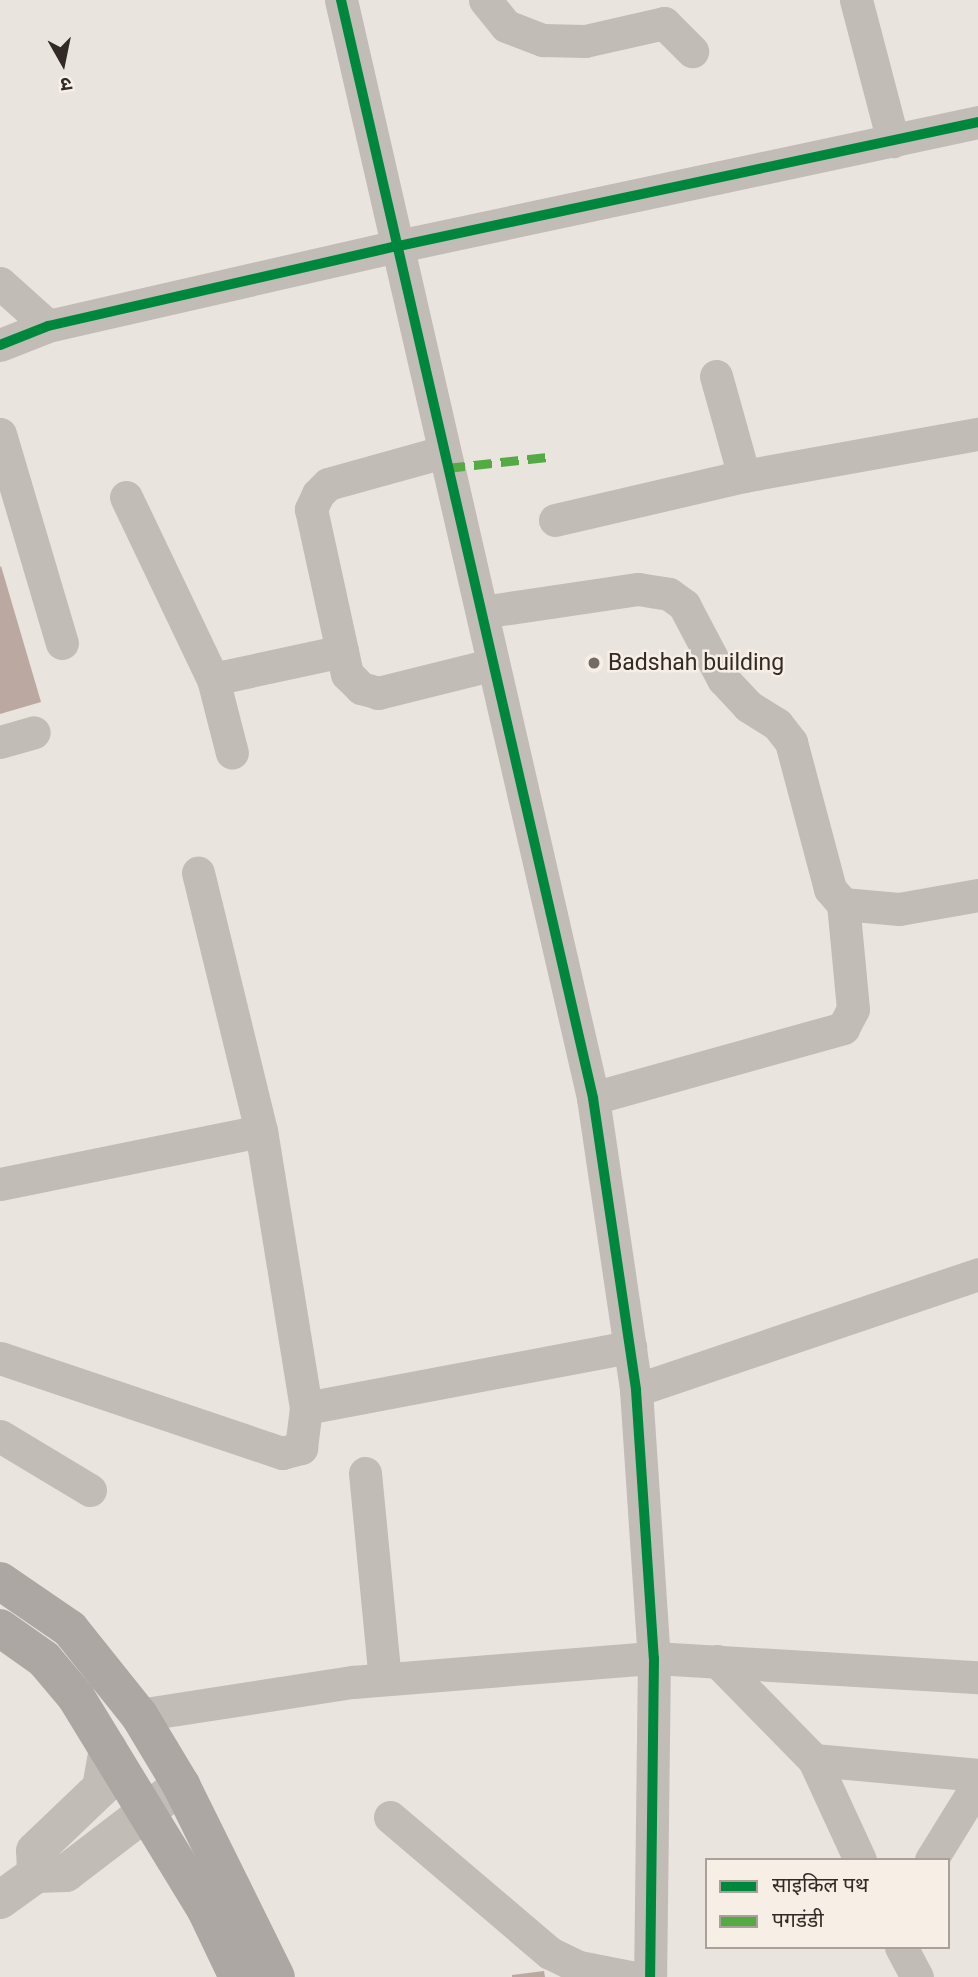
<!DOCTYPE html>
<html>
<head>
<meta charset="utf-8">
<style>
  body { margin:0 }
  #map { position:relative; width:978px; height:1977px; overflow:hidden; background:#e9e4de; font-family:Roboto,"Noto Sans Devanagari",sans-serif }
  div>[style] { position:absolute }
  .building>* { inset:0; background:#bba9a1 }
  .minor>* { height:33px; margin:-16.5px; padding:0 16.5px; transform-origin:16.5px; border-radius:16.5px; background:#c2bcb7 }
  .tertiary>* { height:38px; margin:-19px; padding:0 19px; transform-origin:19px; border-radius:19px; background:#c2bcb7 }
  .trunk>* { height:38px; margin:-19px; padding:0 19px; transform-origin:19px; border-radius:19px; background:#aca7a2 }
  .quiet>* { height:9px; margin-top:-4.5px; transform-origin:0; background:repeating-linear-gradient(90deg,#54ab44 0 18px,transparent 0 27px) }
  .cycleway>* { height:10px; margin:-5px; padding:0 5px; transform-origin:5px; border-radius:5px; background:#00873e }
  .dots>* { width:19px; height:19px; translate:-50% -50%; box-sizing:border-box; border:4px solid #f7eee5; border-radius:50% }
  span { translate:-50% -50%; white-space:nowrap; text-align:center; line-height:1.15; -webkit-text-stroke:5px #f7eee5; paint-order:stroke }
  .poi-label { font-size:23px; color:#322a26 }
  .left { translate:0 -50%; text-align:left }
  .legend { position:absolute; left:705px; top:1858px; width:245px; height:91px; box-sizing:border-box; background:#f7eee5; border:2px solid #a8a099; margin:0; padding:9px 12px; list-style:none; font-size:21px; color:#322a26 }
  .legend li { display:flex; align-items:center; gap:14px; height:35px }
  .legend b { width:35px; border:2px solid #a8a099 }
  .north { position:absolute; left:28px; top:28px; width:70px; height:70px; -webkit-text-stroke:5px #f7eee5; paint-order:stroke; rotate:171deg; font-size:19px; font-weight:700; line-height:28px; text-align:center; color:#322a26 }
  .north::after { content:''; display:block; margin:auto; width:24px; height:32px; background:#322a26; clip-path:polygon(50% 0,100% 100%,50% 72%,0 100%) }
</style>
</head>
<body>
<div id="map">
  <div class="building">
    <div style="clip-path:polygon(1px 566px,41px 702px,0 714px,0 567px)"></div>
    <div style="clip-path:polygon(544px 1971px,545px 1977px,512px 1977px,512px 1975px)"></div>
  </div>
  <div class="minor">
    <div style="left:341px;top:0;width:1127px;rotate:77.07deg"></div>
    <div style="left:593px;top:1098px;width:295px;rotate:81.6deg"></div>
    <div style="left:636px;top:1390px;width:269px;rotate:86.2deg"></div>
    <div style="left:654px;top:1658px;width:319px;rotate:90.7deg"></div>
    <div style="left:485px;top:0;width:33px;rotate:51deg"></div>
    <div style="left:506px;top:26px;width:40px;rotate:21deg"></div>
    <div style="left:543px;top:40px;width:42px;rotate:1.4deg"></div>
    <div style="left:585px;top:41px;width:81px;rotate:-12.8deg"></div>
    <div style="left:664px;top:23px;width:40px;rotate:45deg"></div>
    <div style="left:856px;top:0;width:146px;rotate:75.3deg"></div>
    <div style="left:0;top:283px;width:64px;rotate:41.9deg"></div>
    <div style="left:0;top:345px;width:52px;rotate:-21.6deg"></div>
    <div style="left:48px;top:326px;width:355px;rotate:-12.9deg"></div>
    <div style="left:394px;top:247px;width:597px;rotate:-12.08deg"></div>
    <div style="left:716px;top:376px;width:104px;rotate:74.4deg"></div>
    <div style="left:0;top:434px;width:218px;rotate:73.5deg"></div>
    <div style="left:443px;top:452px;width:119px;rotate:164.5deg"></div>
    <div style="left:328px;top:484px;width:14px;rotate:135deg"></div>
    <div style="left:318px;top:494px;width:17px;rotate:115deg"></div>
    <div style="left:311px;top:509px;width:169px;rotate:77.7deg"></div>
    <div style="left:347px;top:674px;width:20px;rotate:45deg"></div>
    <div style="left:361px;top:688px;width:18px;rotate:16deg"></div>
    <div style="left:378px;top:693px;width:115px;rotate:-14deg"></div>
    <div style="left:126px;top:497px;width:202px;rotate:64.5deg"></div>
    <div style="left:213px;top:679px;width:76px;rotate:75.6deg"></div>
    <div style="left:555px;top:520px;width:194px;rotate:-13.1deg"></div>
    <div style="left:744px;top:476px;width:238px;rotate:-10.2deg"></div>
    <div style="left:482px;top:612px;width:158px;rotate:-8.4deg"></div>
    <div style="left:638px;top:589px;width:31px;rotate:9deg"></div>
    <div style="left:669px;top:594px;width:19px;rotate:36deg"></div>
    <div style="left:684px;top:605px;width:84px;rotate:62.2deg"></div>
    <div style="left:723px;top:679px;width:37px;rotate:47deg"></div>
    <div style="left:748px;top:706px;width:34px;rotate:32deg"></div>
    <div style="left:777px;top:724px;width:23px;rotate:52deg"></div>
    <div style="left:791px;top:742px;width:152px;rotate:75.1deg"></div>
    <div style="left:830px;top:889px;width:20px;rotate:49deg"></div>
    <div style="left:843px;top:904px;width:56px;rotate:5.1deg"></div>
    <div style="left:899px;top:909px;width:80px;rotate:-10deg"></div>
    <div style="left:213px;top:679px;width:132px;rotate:-12.2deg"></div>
    <div style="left:0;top:742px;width:35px;rotate:-16deg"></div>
    <div style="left:593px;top:1098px;width:260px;rotate:-15.6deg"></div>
    <div style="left:843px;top:1028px;width:21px;rotate:-62deg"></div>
    <div style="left:853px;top:1009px;width:105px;rotate:-95.4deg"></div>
    <div style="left:0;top:1184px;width:266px;rotate:-11.5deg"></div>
    <div style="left:0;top:1358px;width:298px;rotate:18.6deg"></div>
    <div style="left:282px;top:1453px;width:20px;rotate:-15deg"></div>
    <div style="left:301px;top:1448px;width:40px;rotate:-82.9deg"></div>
    <div style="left:306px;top:1408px;width:281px;rotate:-99.2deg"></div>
    <div style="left:261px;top:1131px;width:266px;rotate:-103.7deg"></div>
    <div style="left:636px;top:1390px;width:361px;rotate:-18.7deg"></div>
    <div style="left:306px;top:1408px;width:330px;rotate:-10.7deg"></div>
    <div style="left:0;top:1436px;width:105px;rotate:31deg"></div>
    <div style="left:365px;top:1473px;width:207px;rotate:84.5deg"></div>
    <div style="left:717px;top:1661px;width:139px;rotate:45.6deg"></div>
    <div style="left:814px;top:1760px;width:165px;rotate:5.2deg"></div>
    <div style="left:139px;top:1715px;width:217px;rotate:-8.8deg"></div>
    <div style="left:353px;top:1682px;width:302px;rotate:-4.6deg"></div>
    <div style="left:654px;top:1658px;width:325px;rotate:3.4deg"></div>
    <div style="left:814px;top:1760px;width:110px;rotate:65.3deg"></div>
    <div style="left:390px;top:1817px;width:210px;rotate:40.4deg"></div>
    <div style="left:550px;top:1953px;width:32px;rotate:26deg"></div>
    <div style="left:579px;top:1967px;width:52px;rotate:11.1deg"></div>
    <div style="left:931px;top:1860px;width:89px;rotate:-58.3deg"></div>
    <div style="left:901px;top:1947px;width:34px;rotate:62deg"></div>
  </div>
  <div class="tertiary">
    <div style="left:36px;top:1874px;width:23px;rotate:-92deg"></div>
    <div style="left:35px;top:1851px;width:91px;rotate:-43.7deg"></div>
    <div style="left:101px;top:1788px;width:40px;rotate:-80deg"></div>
    <div style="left:0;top:1900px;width:44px;rotate:-35.8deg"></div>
    <div style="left:36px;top:1874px;width:30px;rotate:-2deg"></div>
    <div style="left:66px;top:1873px;width:145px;rotate:-37.4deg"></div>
  </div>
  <div class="trunk">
    <div style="left:0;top:1581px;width:85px;rotate:34.4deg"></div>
    <div style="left:70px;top:1629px;width:110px;rotate:51.3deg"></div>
    <div style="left:139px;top:1715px;width:82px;rotate:59deg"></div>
    <div style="left:181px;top:1785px;width:214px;rotate:63.7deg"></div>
    <div style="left:0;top:1628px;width:54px;rotate:35.2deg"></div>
    <div style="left:44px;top:1659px;width:50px;rotate:49.9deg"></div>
    <div style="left:76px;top:1697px;width:250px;rotate:58.6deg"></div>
    <div style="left:206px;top:1910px;width:74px;rotate:64.5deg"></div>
  </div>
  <div class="quiet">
    <div style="left:447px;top:468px;width:101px;rotate:-6.3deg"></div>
  </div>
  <div class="cycleway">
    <div style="left:341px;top:0;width:1127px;rotate:77.07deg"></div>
    <div style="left:593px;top:1098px;width:295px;rotate:81.6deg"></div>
    <div style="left:636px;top:1390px;width:269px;rotate:86.2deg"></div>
    <div style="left:654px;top:1658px;width:319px;rotate:90.7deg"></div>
    <div style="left:0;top:345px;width:52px;rotate:-21.6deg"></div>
    <div style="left:48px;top:326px;width:355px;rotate:-12.9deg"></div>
    <div style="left:394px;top:247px;width:597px;rotate:-12.08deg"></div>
  </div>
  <div class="dots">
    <div style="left:594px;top:663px;background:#726b66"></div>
  </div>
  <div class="poi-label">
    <span class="left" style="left:608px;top:663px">Badshah building</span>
  </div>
  <ul class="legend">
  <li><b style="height:9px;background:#00873e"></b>साइकिल पथ</li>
  <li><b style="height:9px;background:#54ab44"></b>पगडंडी</li>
  </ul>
  <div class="north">उ</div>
</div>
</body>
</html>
